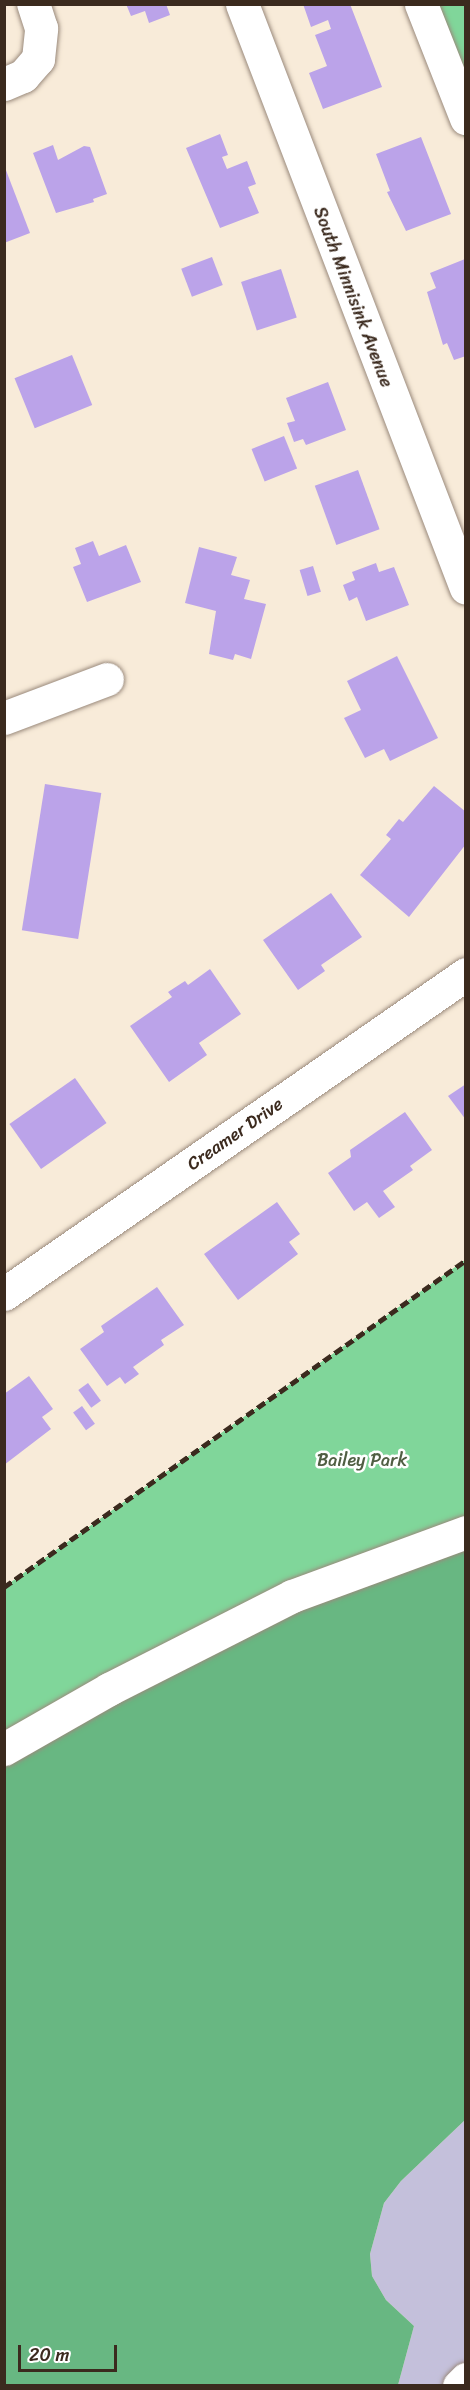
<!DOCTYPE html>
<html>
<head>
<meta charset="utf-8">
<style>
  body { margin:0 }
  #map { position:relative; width:470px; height:2390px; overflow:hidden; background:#f8ebd9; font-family:Sriracha,sans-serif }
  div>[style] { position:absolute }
  .industrial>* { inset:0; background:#c4c0db }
  .green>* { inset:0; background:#80d69a }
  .forest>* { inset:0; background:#68b782 }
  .building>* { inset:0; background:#bba3e9; transform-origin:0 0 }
  .roads { filter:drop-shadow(0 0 2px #9a8a7c) drop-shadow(0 0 2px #9a8a7c) }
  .minor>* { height:33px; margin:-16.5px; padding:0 16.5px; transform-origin:16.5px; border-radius:16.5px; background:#fff }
  .rail>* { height:4.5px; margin-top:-2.25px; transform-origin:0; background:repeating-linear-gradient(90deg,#3b2a1e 0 9px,transparent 0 13.5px) }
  span { translate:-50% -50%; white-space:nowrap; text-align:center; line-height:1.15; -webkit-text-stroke:5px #fff; paint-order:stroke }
  .street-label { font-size:18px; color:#3b2a1e }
  .park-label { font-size:18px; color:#505e43 }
  .frame { position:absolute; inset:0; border:6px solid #3b2a1e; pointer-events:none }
  .scale { position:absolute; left:18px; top:2345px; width:99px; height:27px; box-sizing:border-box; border:3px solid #3b2a1e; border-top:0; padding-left:8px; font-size:18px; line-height:21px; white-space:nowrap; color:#3b2a1e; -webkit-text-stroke:4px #fff; paint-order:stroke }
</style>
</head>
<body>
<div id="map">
  <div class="industrial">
    <div style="clip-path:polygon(465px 2120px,465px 2385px,398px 2385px,414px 2326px,386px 2300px,372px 2276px,370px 2254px,384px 2203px,401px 2181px)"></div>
  </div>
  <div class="green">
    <div style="clip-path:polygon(413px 5px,465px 5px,465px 140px)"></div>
    <div style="clip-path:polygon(465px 1260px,465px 1532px,5px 1749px,4px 1587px)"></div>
  </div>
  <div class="forest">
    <div style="clip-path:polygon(465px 1532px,465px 2120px,401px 2181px,384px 2203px,370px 2254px,372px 2276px,386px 2300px,414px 2326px,398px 2385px,5px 2385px,4px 1749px)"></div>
  </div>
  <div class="building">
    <div style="clip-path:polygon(126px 4px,166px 4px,170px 15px,149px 23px,145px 11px,131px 16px)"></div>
    <div style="clip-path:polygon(303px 4px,350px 4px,382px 87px,323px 109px,309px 73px,327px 66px,315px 35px,331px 29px,328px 20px,311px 27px)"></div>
    <div style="clip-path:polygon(220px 134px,228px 155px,222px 157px,227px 169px,247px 161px,256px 184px,248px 187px,259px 213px,220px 228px,186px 148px)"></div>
    <div style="clip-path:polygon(421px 137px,451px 214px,406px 231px,387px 192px,390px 191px,376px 154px)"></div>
    <div style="clip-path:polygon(53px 145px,58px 160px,84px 146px,90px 147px,107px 194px,93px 199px,94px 202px,56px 213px,33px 153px)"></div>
    <div style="clip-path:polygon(4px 165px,30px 233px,4px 243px)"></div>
    <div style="left:212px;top:257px;width:30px;height:33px;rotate:69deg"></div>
    <div style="clip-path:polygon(465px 259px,466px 356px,454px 360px,447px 343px,443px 345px,427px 292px,436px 288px,430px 273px)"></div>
    <div style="left:281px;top:269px;width:51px;height:42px;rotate:72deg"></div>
    <div style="left:72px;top:355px;width:54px;height:62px;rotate:68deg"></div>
    <div style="clip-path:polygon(328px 382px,346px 430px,306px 445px,303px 439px,294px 442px,287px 423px,295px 421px,286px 398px)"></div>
    <div style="left:284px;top:436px;width:35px;height:35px;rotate:68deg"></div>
    <div style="left:358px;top:470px;width:63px;height:46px;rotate:70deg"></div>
    <div style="clip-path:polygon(93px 541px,99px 556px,126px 545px,141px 582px,87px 602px,73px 567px,81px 564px,75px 548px)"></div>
    <div style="clip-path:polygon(199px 547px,237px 557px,231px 575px,250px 580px,244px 599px,266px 604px,251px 659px,235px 654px,233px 660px,209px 654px,216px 611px,185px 603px)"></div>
    <div style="clip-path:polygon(376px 563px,379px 572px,394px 567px,409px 605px,366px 621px,357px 597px,349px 601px,343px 585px,355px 580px,352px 572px)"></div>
    <div style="left:313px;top:566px;width:27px;height:14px;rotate:73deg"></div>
    <div style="clip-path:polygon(397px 656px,438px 738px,390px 761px,384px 749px,365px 758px,344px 718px,361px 710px,347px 681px)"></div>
    <div style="left:45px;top:784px;width:57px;height:148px;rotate:9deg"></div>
    <div style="clip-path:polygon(434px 786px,466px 812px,466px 844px,409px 917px,360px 875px,391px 839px,386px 835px,399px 819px,403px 822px)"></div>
    <div style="clip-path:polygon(331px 893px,362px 937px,321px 965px,325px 971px,298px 990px,263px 940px)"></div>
    <div style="clip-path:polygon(210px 969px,241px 1014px,199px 1043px,207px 1055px,169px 1082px,130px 1026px,172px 997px,168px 992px,185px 981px,188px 985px)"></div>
    <div style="left:75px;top:1078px;width:55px;height:80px;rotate:55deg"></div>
    <div style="clip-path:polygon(466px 1084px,466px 1120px,448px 1096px)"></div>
    <div style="clip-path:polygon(405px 1112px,432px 1150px,410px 1166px,413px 1170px,383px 1191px,395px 1207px,379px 1218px,367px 1202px,354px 1211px,328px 1173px,351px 1157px,350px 1150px)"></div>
    <div style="clip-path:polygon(277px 1202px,300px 1234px,289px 1242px,298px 1254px,238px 1300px,204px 1254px)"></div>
    <div style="clip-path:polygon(157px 1287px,184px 1325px,161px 1340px,164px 1345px,133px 1367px,139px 1374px,125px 1384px,120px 1377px,107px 1386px,80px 1349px,104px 1332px,101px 1326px)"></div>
    <div style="clip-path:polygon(29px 1376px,53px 1409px,42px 1417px,51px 1429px,4px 1465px,4px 1394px)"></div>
    <div style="left:88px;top:1383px;width:22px;height:12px;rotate:54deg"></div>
    <div style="left:82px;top:1406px;width:22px;height:11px;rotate:54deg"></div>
  </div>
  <div class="roads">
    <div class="minor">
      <div style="left:242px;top:4px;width:625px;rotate:69.02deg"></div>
      <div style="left:421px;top:4px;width:123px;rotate:68.5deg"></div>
      <div style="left:4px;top:84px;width:21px;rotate:-23deg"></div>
      <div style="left:23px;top:76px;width:23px;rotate:-49deg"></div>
      <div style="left:38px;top:59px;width:31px;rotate:-84deg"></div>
      <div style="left:41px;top:28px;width:25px;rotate:-108deg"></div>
      <div style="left:4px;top:718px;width:110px;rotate:-20.7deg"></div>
      <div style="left:4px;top:1294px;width:562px;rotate:-34.71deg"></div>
      <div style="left:4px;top:1749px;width:121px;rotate:-29.7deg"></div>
      <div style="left:109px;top:1689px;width:205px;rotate:-26.9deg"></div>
      <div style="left:292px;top:1596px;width:185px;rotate:-20.2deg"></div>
      <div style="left:459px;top:2386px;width:10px;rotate:-45deg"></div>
    </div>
  </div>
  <div class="rail">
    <div style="left:4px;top:1587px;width:566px;rotate:-35.29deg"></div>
  </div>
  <div class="street-label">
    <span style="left:353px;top:297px;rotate:69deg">South Minnisink Avenue</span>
    <span style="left:235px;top:1134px;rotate:-35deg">Creamer Drive</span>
  </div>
  <div class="park-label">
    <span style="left:362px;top:1460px">Bailey Park</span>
  </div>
  <div class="frame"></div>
  <div class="scale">20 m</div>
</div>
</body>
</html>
